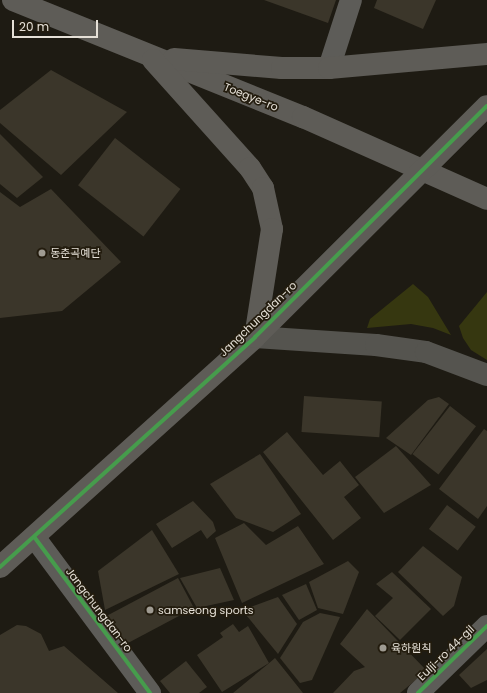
<!DOCTYPE html>
<html>
<head>
<meta charset="utf-8">
<style>
  body { margin:0 }
  #map { position:relative; width:487px; height:693px; overflow:hidden; background:#1e1b13; font-family:Poppins,"Noto Sans KR",sans-serif }
  div>[style] { position:absolute }
  .green>* { inset:0; background:#363710 }
  .building>* { inset:0; background:#3b362a; transform-origin:0 0 }
  .minor>* { height:22px; margin:-11px; padding:0 11px; transform-origin:11px; border-radius:11px; background:#5d5c58 }
  .secondary>* { height:22px; margin:-11px; padding:0 11px; transform-origin:11px; border-radius:11px; background:#55544f }
  .primary>* { height:22px; margin:-11px; padding:0 11px; transform-origin:11px; border-radius:11px; background:#5e5c57 }
  .cycleway>* { height:4px; margin:-2px; padding:0 2px; transform-origin:2px; border-radius:2px; background:#469c4c }
  .dots>* { width:11px; height:11px; translate:-50% -50%; box-sizing:border-box; border:2px solid #231c0e; border-radius:50% }
  span { translate:-50% -50%; white-space:nowrap; text-align:center; line-height:1.15; -webkit-text-stroke:3.5px #231c0e; paint-order:stroke }
  .street-label { font-size:11px; color:#e5e0d7 }
  .poi-label { font-size:11px; color:#e5e0d7 }
  .left { translate:0 -50%; text-align:left }
  .scale { position:absolute; left:12px; top:20px; width:86px; height:18px; box-sizing:border-box; border:2px solid #e5e0d7; border-top:0; padding-left:5px; font-size:12px; line-height:14px; white-space:nowrap; color:#e5e0d7; -webkit-text-stroke:3px #231c0e; paint-order:stroke }
</style>
</head>
<body>
<div id="map">
  <div class="green">
    <div style="clip-path:polygon(413px 284px,428px 297px,451px 335px,433px 328px,411px 324px,367px 328px,370px 319px)"></div>
    <div style="clip-path:polygon(487px 292px,487px 360px,471px 350px,463px 338px,459px 326px)"></div>
  </div>
  <div class="building">
    <div style="clip-path:polygon(264px 0,336px 0,328px 23px)"></div>
    <div style="clip-path:polygon(377px 0,436px 0,423px 29px,374px 8px)"></div>
    <div style="clip-path:polygon(51px 70px,127px 112px,61px 175px,0 123px,0 110px)"></div>
    <div style="clip-path:polygon(0 134px,43px 177px,17px 198px,0 184px)"></div>
    <div style="left:115px;top:138px;width:83px;height:60px;rotate:38deg"></div>
    <div style="clip-path:polygon(51px 189px,121px 262px,62px 311px,0 318px,0 192px,20px 207px)"></div>
    <div style="left:304px;top:396px;width:78px;height:36px;rotate:4deg"></div>
    <div style="clip-path:polygon(439px 397px,449px 404px,411px 455px,386px 438px,428px 400px)"></div>
    <div style="left:450px;top:406px;width:33px;height:61px;rotate:38deg"></div>
    <div style="clip-path:polygon(484px 429px,487px 431px,487px 506px,478px 519px,439px 489px)"></div>
    <div style="clip-path:polygon(287px 432px,323px 475px,340px 461px,359px 485px,344px 497px,361px 518px,333px 540px,263px 452px)"></div>
    <div style="clip-path:polygon(396px 446px,431px 485px,384px 513px,355px 477px)"></div>
    <div style="clip-path:polygon(260px 454px,301px 514px,273px 532px,236px 518px,210px 484px)"></div>
    <div style="clip-path:polygon(193px 501px,213px 522px,216px 531px,207px 539px,201px 530px,172px 548px,156px 524px)"></div>
    <div style="left:447px;top:505px;width:36px;height:30px;rotate:37deg"></div>
    <div style="clip-path:polygon(244px 523px,266px 545px,298px 526px,324px 564px,242px 603px,215px 538px)"></div>
    <div style="clip-path:polygon(152px 530px,179px 574px,105px 610px,98px 571px)"></div>
    <div style="clip-path:polygon(423px 546px,462px 577px,454px 606px,443px 616px,398px 572px)"></div>
    <div style="clip-path:polygon(348px 561px,359px 572px,343px 614px,318px 608px,309px 582px)"></div>
    <div style="clip-path:polygon(220px 568px,234px 600px,197px 608px,180px 578px)"></div>
    <div style="clip-path:polygon(392px 572px,431px 609px,400px 640px,375px 616px,393px 598px,376px 584px)"></div>
    <div style="left:178px;top:578px;width:34px;height:80px;rotate:62deg"></div>
    <div style="clip-path:polygon(306px 584px,317px 610px,299px 620px,282px 595px)"></div>
    <div style="clip-path:polygon(278px 597px,297px 624px,278px 654px,242px 610px)"></div>
    <div style="clip-path:polygon(367px 609px,427px 671px,400px 693px,333px 693px,354px 671px,365px 667px,340px 644px)"></div>
    <div style="clip-path:polygon(320px 613px,340px 617px,312px 680px,300px 683px,280px 658px,303px 622px)"></div>
    <div style="clip-path:polygon(233px 624px,239px 632px,248px 626px,269px 663px,222px 692px,197px 655px,223px 637px,220px 633px)"></div>
    <div style="clip-path:polygon(17px 625px,26px 626px,41px 634px,49px 651px,64px 646px,118px 693px,0 693px,0 635px)"></div>
    <div style="clip-path:polygon(487px 649px,487px 680px,471px 688px,459px 675px)"></div>
    <div style="clip-path:polygon(275px 658px,303px 693px,233px 693px,268px 664px)"></div>
    <div style="clip-path:polygon(186px 661px,207px 687px,199px 693px,170px 693px,160px 681px)"></div>
  </div>
  <div class="minor">
    <div style="left:329px;top:68px;width:71px;rotate:-72.1deg"></div>
    <div style="left:35px;top:538px;width:193px;rotate:53.4deg"></div>
    <div style="left:418px;top:693px;width:96px;rotate:-44.2deg"></div>
  </div>
  <div class="secondary">
    <div style="left:255px;top:337px;width:121px;rotate:3.8deg"></div>
    <div style="left:376px;top:345px;width:50px;rotate:8deg"></div>
    <div style="left:426px;top:352px;width:65px;rotate:20.7deg"></div>
  </div>
  <div class="primary">
    <div style="left:13px;top:0;width:313px;rotate:22deg"></div>
    <div style="left:303px;top:117px;width:201px;rotate:24deg"></div>
    <div style="left:174px;top:59px;width:108px;rotate:4.8deg"></div>
    <div style="left:282px;top:68px;width:47px"></div>
    <div style="left:329px;top:68px;width:159px;rotate:-5.1deg"></div>
    <div style="left:153px;top:60px;width:145px;rotate:48.1deg"></div>
    <div style="left:250px;top:168px;width:24px;rotate:57deg"></div>
    <div style="left:263px;top:188px;width:42px;rotate:77.6deg"></div>
    <div style="left:272px;top:229px;width:109px;rotate:98.9deg"></div>
    <div style="left:0;top:567px;width:343px;rotate:-42deg"></div>
    <div style="left:255px;top:337px;width:327px;rotate:-44.9deg"></div>
  </div>
  <div class="cycleway">
    <div style="left:35px;top:538px;width:193px;rotate:53.4deg"></div>
    <div style="left:0;top:567px;width:343px;rotate:-42deg"></div>
    <div style="left:255px;top:337px;width:327px;rotate:-44.9deg"></div>
    <div style="left:418px;top:693px;width:96px;rotate:-44.2deg"></div>
  </div>
  <div class="dots">
    <div style="left:42px;top:253px;background:#9f9b92"></div>
    <div style="left:150px;top:610px;background:#9f9b92"></div>
    <div style="left:383px;top:648px;background:#9f9b92"></div>
  </div>
  <div class="street-label">
    <span style="left:251px;top:97px;rotate:22deg">Toegye-ro</span>
    <span style="left:258px;top:319px;rotate:-44deg">Jangchungdan-ro</span>
    <span style="left:99px;top:610px;rotate:53deg">Jangchungdan-ro</span>
    <span style="left:446px;top:653px;rotate:-44deg">Eulji-ro 44-gil</span>
  </div>
  <div class="poi-label">
    <span class="left" style="left:50px;top:253px">동춘곡예단</span>
    <span class="left" style="left:158px;top:610px">samseong sports</span>
    <span class="left" style="left:391px;top:648px">육하원칙</span>
  </div>
  <div class="scale">20 m</div>
</div>
</body>
</html>
